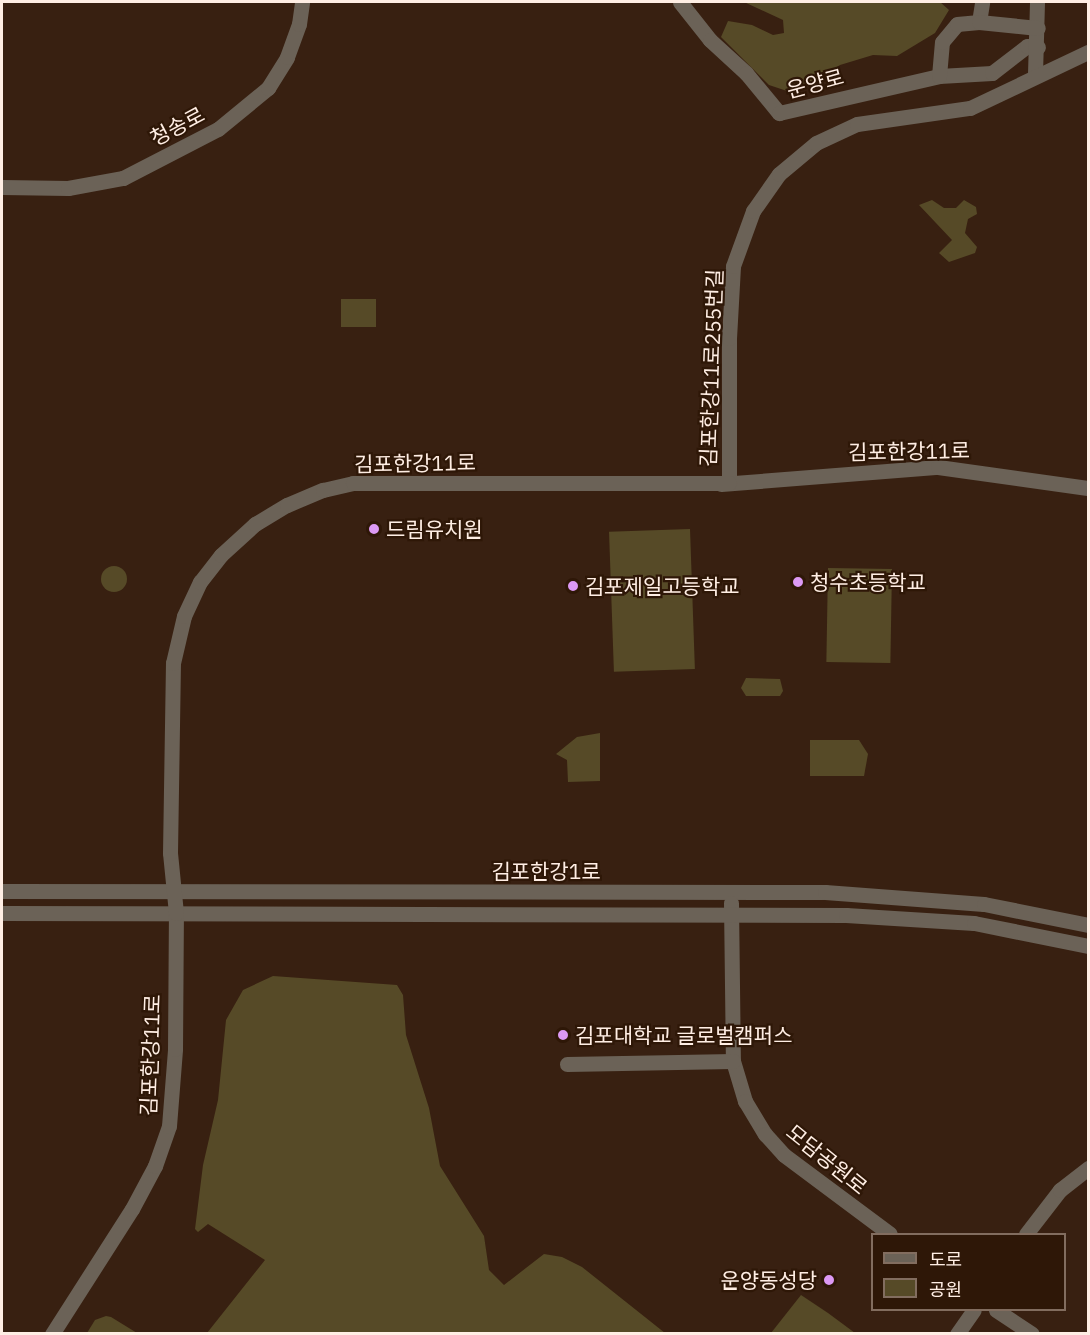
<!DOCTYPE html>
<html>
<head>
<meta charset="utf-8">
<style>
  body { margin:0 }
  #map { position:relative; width:1090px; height:1335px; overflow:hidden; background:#382011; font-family:"IBM Plex Sans","Noto Sans KR",sans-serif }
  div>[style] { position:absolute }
  .green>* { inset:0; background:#564a27; transform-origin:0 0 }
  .round { border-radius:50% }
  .minor>* { height:15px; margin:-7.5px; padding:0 7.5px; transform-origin:7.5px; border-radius:7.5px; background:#6b6257 }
  .dots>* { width:16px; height:16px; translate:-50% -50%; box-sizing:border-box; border:3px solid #2e1707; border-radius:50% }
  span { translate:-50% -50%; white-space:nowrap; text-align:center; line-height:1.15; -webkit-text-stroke:4.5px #2e1707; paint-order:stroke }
  .street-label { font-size:21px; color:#ffeee4 }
  .poi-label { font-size:21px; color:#ffeee4 }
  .left { translate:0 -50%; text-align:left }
  .right { translate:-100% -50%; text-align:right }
  .frame { position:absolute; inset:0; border:3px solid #ffeee4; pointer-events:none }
  .legend { position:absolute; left:871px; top:1233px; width:195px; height:78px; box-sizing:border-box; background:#2e1707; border:2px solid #826d5f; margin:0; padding:8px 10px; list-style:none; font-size:18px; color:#ffeee4 }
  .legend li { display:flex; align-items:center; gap:12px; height:30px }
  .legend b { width:30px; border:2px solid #826d5f }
</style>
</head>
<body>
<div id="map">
  <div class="green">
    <div style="clip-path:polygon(744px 2px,940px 2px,949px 10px,935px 33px,897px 56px,873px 55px,840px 65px,805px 88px,787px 91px,769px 85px,721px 37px,728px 21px,752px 25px,773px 35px,784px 33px,783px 20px)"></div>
    <div style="clip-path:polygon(932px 200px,944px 208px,956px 208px,964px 200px,976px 207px,977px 214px,968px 219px,965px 233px,977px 247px,975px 253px,949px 262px,939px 253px,952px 240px,919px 205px)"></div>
    <div style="left:341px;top:299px;width:35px;height:28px"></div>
    <div style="left:690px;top:529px;width:140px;height:81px;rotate:88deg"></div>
    <div class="round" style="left:101px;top:566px;width:26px;height:26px"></div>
    <div style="left:828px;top:568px;width:64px;height:94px;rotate:1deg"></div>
    <div style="clip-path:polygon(746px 678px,780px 679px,783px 691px,780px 696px,746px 696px,741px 688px)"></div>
    <div style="clip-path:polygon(600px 733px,600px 781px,568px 782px,567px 760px,556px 754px,577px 737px)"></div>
    <div style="clip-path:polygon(810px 740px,859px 740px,868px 754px,864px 776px,810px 776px)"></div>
    <div style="clip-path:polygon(273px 976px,397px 985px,403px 995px,406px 1035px,429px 1108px,440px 1166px,484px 1236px,489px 1270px,504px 1285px,544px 1254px,562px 1257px,582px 1267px,665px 1333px,207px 1333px,265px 1260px,208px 1224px,198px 1232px,195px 1229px,203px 1165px,218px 1100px,226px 1020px,243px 990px)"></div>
    <div style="clip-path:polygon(801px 1295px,828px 1313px,855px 1333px,771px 1333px)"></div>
    <div style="clip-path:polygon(106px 1316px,111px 1317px,137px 1333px,87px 1333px,95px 1320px)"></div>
  </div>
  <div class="minor">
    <div style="left:680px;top:2px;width:48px;rotate:51.7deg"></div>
    <div style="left:710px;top:40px;width:49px;rotate:42.5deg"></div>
    <div style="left:746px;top:73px;width:52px;rotate:50.5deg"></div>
    <div style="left:779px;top:113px;width:164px;rotate:-13deg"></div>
    <div style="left:939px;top:76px;width:53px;rotate:-3.2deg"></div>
    <div style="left:992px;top:73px;width:44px;rotate:-37.6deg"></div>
    <div style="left:1027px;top:46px;width:11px;rotate:5deg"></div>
    <div style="left:979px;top:22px;width:20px;rotate:-81deg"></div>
    <div style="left:1035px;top:74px;width:72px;rotate:-88.4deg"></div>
    <div style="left:939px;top:76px;width:34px;rotate:-85deg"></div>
    <div style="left:942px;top:42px;width:23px;rotate:-50deg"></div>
    <div style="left:957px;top:24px;width:22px;rotate:-5deg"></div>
    <div style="left:979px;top:22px;width:59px;rotate:5.8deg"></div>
    <div style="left:2px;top:187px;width:66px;rotate:0.9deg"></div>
    <div style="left:68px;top:188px;width:56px;rotate:-10.3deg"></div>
    <div style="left:123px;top:178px;width:107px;rotate:-27.3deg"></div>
    <div style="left:218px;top:129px;width:65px;rotate:-39.4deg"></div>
    <div style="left:268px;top:88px;width:36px;rotate:-58deg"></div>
    <div style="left:287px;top:57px;width:35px;rotate:-70deg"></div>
    <div style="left:299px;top:24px;width:22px;rotate:-82deg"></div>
    <div style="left:729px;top:483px;width:145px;rotate:-90deg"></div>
    <div style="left:729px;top:338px;width:72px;rotate:-86.8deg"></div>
    <div style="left:733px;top:266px;width:59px;rotate:-70deg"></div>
    <div style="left:753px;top:211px;width:45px;rotate:-54.9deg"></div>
    <div style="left:779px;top:174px;width:48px;rotate:-40deg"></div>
    <div style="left:816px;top:143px;width:45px;rotate:-24.9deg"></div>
    <div style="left:857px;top:124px;width:114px;rotate:-8.1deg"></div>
    <div style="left:970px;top:108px;width:131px;rotate:-25.4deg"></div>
    <div style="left:721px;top:484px;width:218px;rotate:-4.5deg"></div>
    <div style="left:938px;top:467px;width:151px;rotate:8deg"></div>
    <div style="left:2px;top:891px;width:823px;rotate:0.07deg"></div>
    <div style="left:825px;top:892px;width:159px;rotate:4.3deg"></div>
    <div style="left:984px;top:904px;width:106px;rotate:11.4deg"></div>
    <div style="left:731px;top:903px;width:158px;rotate:89.3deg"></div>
    <div style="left:733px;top:1061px;width:42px;rotate:73.3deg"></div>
    <div style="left:745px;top:1101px;width:39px;rotate:59deg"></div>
    <div style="left:765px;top:1134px;width:28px;rotate:48deg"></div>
    <div style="left:784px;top:1155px;width:132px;rotate:36.7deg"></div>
    <div style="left:2px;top:913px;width:844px;rotate:0.14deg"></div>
    <div style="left:846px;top:915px;width:128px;rotate:3.6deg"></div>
    <div style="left:974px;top:923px;width:116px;rotate:11.4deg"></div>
    <div style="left:567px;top:1064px;width:166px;rotate:-1deg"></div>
    <div style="left:1026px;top:1234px;width:56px;rotate:-52.3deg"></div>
    <div style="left:1060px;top:1190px;width:36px;rotate:-38deg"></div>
    <div style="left:996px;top:1310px;width:43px;rotate:33.7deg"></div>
    <div style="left:52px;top:1334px;width:148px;rotate:-57.4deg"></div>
    <div style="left:132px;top:1209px;width:49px;rotate:-61.9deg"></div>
    <div style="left:155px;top:1166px;width:42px;rotate:-70.7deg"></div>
    <div style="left:169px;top:1126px;width:77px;rotate:-85.5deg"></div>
    <div style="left:175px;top:1049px;width:136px;rotate:-89.6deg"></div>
    <div style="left:176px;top:913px;width:60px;rotate:-95.7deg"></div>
    <div style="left:170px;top:853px;width:190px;rotate:-89.1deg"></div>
    <div style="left:173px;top:663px;width:48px;rotate:-76.8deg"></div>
    <div style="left:184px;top:616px;width:38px;rotate:-65deg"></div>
    <div style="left:200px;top:582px;width:34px;rotate:-52deg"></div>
    <div style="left:221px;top:555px;width:46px;rotate:-42.4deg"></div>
    <div style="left:255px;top:524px;width:37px;rotate:-31deg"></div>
    <div style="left:287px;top:505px;width:39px;rotate:-23deg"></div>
    <div style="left:323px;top:490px;width:31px;rotate:-13deg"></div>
    <div style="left:353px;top:483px;width:376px"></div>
    <div style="left:957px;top:1334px;width:29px;rotate:-55deg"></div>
  </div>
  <div class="dots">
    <div style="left:374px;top:529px;background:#dc99f4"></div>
    <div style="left:798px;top:582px;background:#dc99f4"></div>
    <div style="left:573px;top:586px;background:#dc99f4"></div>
    <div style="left:563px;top:1035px;background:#dc99f4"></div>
    <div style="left:829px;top:1280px;background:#dc99f4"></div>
  </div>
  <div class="street-label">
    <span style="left:815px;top:83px;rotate:-15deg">운양로</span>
    <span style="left:177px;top:126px;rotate:-28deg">청송로</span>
    <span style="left:711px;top:368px;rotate:-88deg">김포한강11로255번길</span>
    <span style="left:909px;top:451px;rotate:-1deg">김포한강11로</span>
    <span style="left:415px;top:463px;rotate:-1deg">김포한강11로</span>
    <span style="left:546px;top:871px">김포한강1로</span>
    <span style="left:150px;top:1055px;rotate:-88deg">김포한강11로</span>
    <span style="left:827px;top:1159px;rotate:39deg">모담공원로</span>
  </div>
  <div class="poi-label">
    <span class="left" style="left:386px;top:529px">드림유치원</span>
    <span class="left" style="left:810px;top:582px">청수초등학교</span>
    <span class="left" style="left:585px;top:586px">김포제일고등학교</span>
    <span class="left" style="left:575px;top:1035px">김포대학교 글로벌캠퍼스</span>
    <span class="right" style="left:817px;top:1280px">운양동성당</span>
  </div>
  <div class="frame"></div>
  <ul class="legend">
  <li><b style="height:8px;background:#6b6257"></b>도로</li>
  <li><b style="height:16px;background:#564a27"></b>공원</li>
  </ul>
</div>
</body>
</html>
